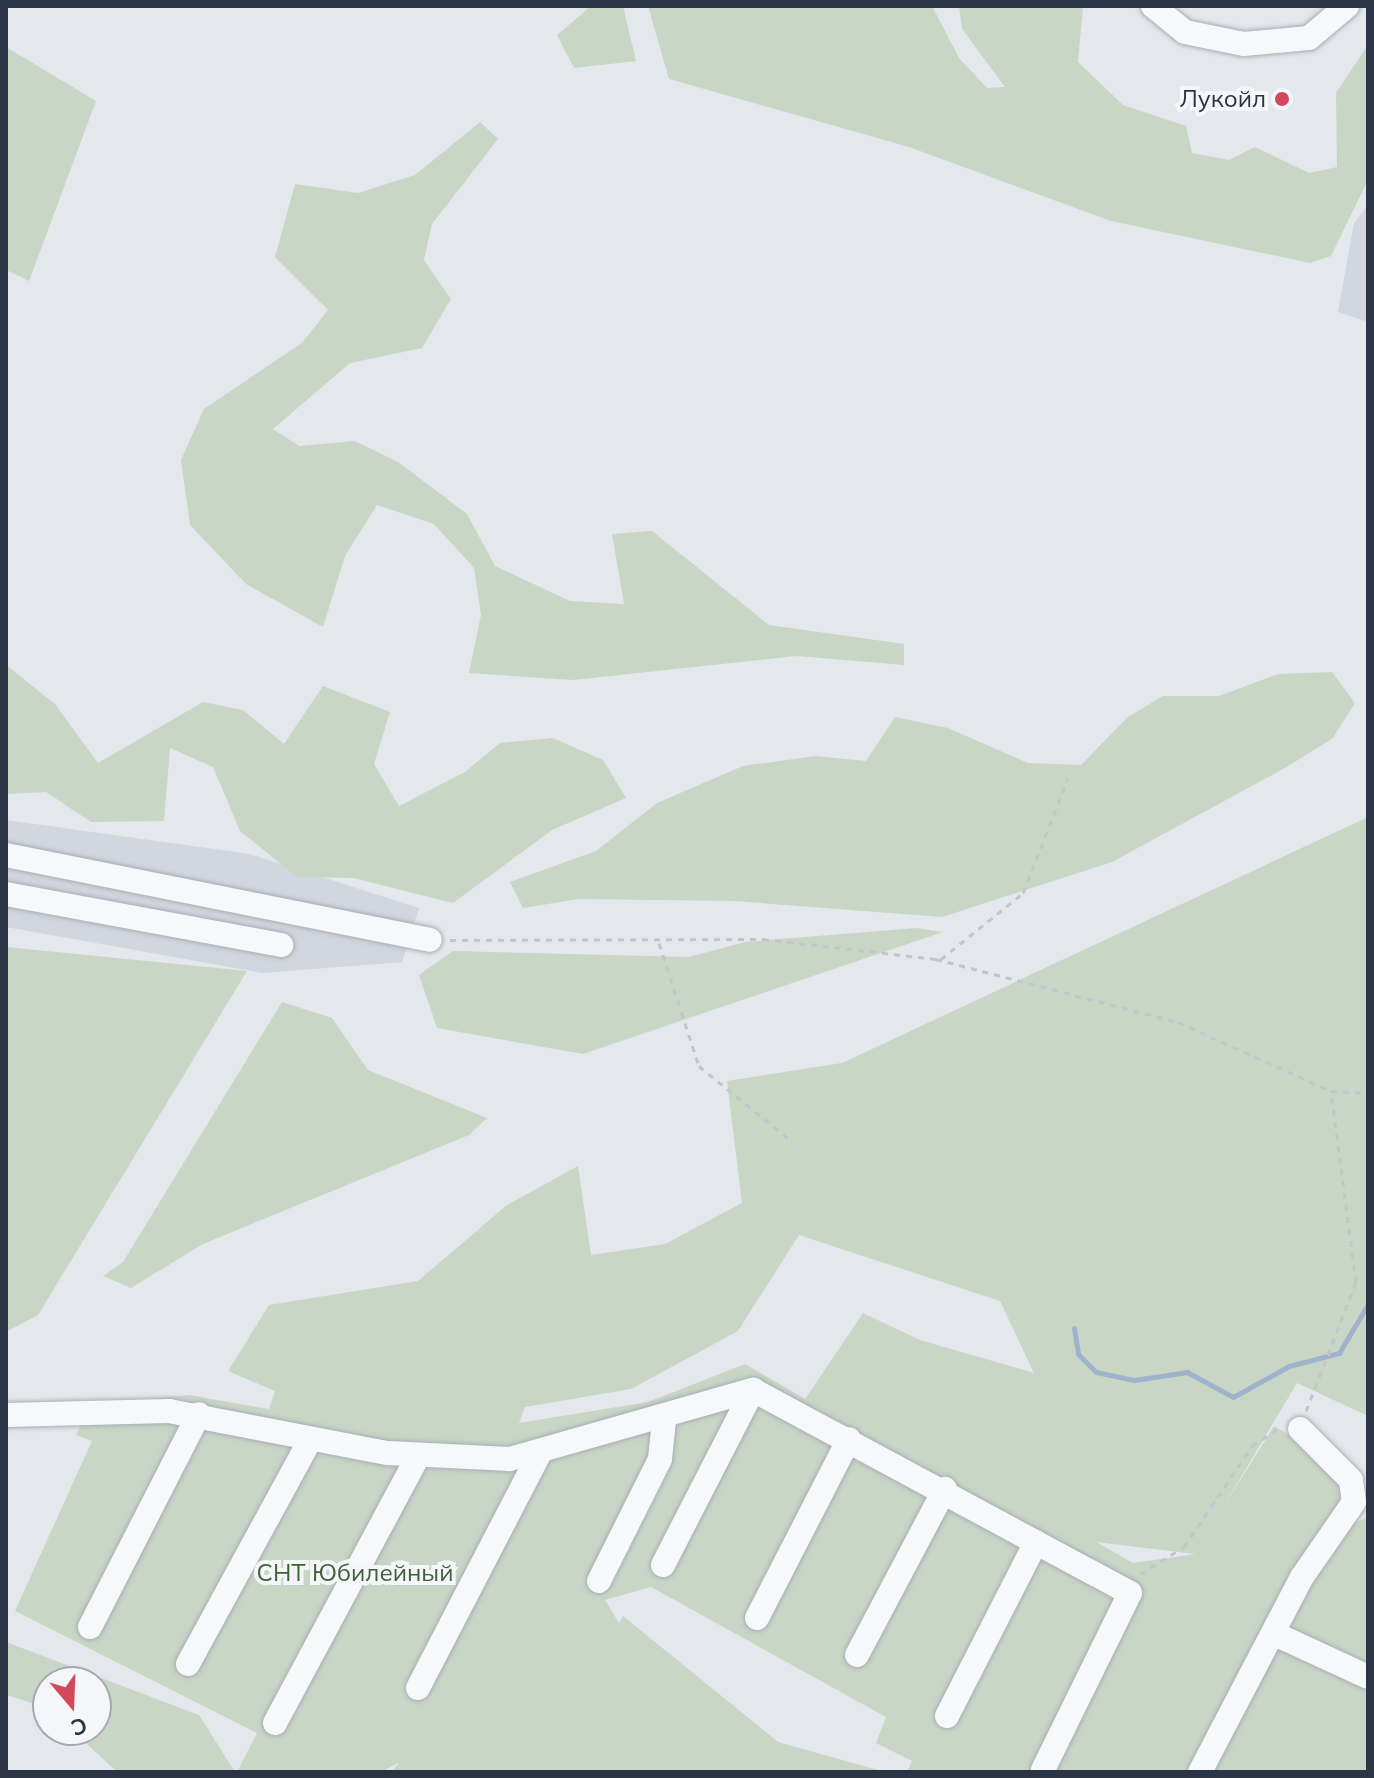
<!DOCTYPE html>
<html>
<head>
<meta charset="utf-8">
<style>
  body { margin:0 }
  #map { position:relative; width:1374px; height:1778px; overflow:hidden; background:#e4e7ec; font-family:Mulish,sans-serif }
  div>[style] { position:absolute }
  .built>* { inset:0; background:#d2d6de }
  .green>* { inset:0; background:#c9d6c5 }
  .stream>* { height:5px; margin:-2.5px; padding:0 2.5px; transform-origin:2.5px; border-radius:2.5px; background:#9fb4cc }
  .path>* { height:3px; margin-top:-1.5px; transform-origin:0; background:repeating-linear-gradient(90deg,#c2c5cb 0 6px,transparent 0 12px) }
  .roads { filter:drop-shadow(0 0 2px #a9aeb7) drop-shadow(0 0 2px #a9aeb7) }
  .minor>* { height:24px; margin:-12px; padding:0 12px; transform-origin:12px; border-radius:12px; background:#f7f8fa }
  .dots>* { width:22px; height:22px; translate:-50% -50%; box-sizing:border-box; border:4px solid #f4f6f9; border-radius:50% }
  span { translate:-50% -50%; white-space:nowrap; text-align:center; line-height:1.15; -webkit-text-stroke:8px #f4f6f9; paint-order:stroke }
  .poi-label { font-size:24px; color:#2b3445 }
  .right { translate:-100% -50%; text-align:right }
  .park-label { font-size:24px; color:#3f6138 }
  .frame { position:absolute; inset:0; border:8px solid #2b3445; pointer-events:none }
  .north { position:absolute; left:32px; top:1666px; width:80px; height:80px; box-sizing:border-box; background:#f4f6f9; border:2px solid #a4a8b1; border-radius:50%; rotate:161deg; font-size:22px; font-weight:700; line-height:32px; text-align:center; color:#2b3445 }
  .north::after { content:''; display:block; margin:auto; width:28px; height:36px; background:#d1495b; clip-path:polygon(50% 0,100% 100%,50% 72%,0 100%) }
</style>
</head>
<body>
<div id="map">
  <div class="built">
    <div style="clip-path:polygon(1368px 206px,1368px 322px,1338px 312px,1354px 223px)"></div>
    <div style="clip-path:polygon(6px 820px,250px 854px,419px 908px,402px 962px,263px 973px,6px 927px)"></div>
  </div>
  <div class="green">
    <div style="clip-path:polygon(591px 6px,623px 6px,636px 61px,574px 68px,557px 35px)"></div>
    <div style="clip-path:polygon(648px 6px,932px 6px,959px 58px,987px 88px,1005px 87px,962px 29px,959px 6px,1083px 6px,1078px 62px,1123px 105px,1186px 126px,1192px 153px,1229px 160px,1255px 147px,1309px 173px,1337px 167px,1336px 93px,1368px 45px,1368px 180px,1331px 256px,1310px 263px,1111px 221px,909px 147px,669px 79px)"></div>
    <div style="clip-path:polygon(6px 47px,96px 101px,29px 281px,6px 270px)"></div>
    <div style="clip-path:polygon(480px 122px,498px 139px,432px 224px,424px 260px,451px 299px,422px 348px,350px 363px,273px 429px,299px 446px,355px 441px,398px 462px,467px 514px,495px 566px,570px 601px,624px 604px,612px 534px,652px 531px,769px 625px,904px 644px,904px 665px,797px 656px,573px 680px,469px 673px,481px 615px,474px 568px,434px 524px,377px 505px,345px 556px,323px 627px,246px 584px,190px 525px,181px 460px,204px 409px,302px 343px,328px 310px,275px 257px,295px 184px,358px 193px,415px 175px)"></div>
    <div style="clip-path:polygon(6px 665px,55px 704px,98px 763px,203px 702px,243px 710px,284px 744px,323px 686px,390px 712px,374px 764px,399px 806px,465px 772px,500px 743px,553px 738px,603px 760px,626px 798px,552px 830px,453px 903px,354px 878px,297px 877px,240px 831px,213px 767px,170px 748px,164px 821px,91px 822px,46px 792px,6px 794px)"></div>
    <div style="clip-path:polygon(1332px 672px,1355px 703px,1333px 738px,1285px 768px,1112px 862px,942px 917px,733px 901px,579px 899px,523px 908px,510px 882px,596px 851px,657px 803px,743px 766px,816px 756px,866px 761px,895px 717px,948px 728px,1028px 763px,1081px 765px,1128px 717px,1163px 696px,1219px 696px,1278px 674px)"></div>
    <div style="clip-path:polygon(evenodd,1368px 817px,1368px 1416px,1297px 1383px,1222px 1509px,1274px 1426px,1337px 1464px,1358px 1498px,1340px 1529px,1368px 1517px,1368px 1772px,907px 1772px,912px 1761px,876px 1743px,886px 1717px,651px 1587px,605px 1600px,619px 1623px,623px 1616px,778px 1742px,885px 1772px,391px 1772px,400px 1762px,381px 1772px,237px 1772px,257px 1733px,15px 1611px,92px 1441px,76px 1435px,89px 1405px,189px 1395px,269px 1409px,275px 1391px,228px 1371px,269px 1305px,418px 1281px,507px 1205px,578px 1166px,591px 1255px,665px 1244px,742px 1203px,727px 1081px,842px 1063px,1368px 817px,799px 1235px,1000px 1301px,1034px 1373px,920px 1340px,863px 1313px,805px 1399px,745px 1364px,648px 1402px,519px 1423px,525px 1407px,631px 1389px,738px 1331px,799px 1235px,1368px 817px,1096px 1542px,1195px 1554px,1196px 1554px,1133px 1563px,1096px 1542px)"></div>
    <div style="clip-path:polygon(916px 928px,943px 932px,583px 1054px,437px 1028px,419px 975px,453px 951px,689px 957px,745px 942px)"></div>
    <div style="clip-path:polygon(6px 947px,247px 971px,38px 1315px,6px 1332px)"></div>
    <div style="clip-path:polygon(282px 1002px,332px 1018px,368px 1070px,487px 1118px,469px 1135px,203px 1244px,131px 1288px,103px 1276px,123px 1262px)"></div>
    <div style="clip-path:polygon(6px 1642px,199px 1715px,235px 1772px,117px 1772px,72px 1730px,96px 1730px,96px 1682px,48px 1682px,48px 1708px,6px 1695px)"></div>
  </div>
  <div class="stream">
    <div style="left:1074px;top:1328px;width:26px;rotate:81deg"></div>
    <div style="left:1078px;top:1354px;width:25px;rotate:45deg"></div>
    <div style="left:1096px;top:1372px;width:39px;rotate:12deg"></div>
    <div style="left:1134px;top:1380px;width:54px;rotate:-8.6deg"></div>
    <div style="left:1187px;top:1372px;width:52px;rotate:28.5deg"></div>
    <div style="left:1233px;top:1397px;width:64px;rotate:-29deg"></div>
    <div style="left:1289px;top:1366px;width:52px;rotate:-14.6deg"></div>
    <div style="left:1339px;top:1353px;width:57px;rotate:-59.4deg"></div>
  </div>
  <div class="path">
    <div style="left:450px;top:940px;width:313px;rotate:-0.2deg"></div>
    <div style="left:763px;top:939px;width:174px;rotate:6.6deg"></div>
    <div style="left:936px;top:959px;width:250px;rotate:14.6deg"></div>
    <div style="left:1178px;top:1022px;width:168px;rotate:24.3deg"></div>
    <div style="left:1331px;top:1091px;width:37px;rotate:3deg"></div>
    <div style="left:659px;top:943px;width:129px;rotate:72deg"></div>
    <div style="left:699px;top:1066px;width:121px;rotate:39deg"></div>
    <div style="left:941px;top:959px;width:105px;rotate:-38.8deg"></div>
    <div style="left:1023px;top:893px;width:123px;rotate:-68.6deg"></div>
    <div style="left:1306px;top:1411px;width:138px;rotate:-68.8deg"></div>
    <div style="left:1356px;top:1282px;width:193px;rotate:-97.5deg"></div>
    <div style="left:1140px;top:1574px;width:52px;rotate:-31.5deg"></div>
    <div style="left:1184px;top:1547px;width:122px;rotate:-56deg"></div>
    <div style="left:1252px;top:1446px;width:34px;rotate:-34deg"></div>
  </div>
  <div class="roads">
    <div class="minor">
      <div style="left:1153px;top:6px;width:41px;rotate:39.1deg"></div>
      <div style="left:1185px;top:32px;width:60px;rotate:11.5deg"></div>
      <div style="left:1244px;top:44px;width:65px;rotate:-5.3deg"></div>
      <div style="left:1309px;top:38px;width:50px;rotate:-40.1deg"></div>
      <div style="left:6px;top:855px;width:432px;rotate:11.3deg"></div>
      <div style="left:6px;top:894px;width:280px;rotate:10.5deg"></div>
      <div style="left:6px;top:1415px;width:163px;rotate:-1.4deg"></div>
      <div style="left:169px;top:1411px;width:223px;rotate:10.9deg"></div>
      <div style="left:388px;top:1453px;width:122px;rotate:2.8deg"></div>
      <div style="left:510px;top:1459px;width:253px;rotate:-15.9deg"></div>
      <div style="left:753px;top:1390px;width:428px;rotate:28.3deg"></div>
      <div style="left:1130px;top:1593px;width:197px;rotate:116.2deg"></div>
      <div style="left:663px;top:1565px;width:197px;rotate:-62.8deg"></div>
      <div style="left:599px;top:1581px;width:136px;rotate:-63.4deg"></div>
      <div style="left:660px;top:1459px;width:38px;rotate:-84deg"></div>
      <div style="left:757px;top:1618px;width:201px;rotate:-62.8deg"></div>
      <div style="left:90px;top:1627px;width:239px;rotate:-62.9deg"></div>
      <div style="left:1277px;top:1635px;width:100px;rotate:24.8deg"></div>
      <div style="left:857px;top:1655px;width:188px;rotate:-62.1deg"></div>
      <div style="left:188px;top:1664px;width:255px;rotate:-61.4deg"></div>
      <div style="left:418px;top:1688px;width:265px;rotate:-62.6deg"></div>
      <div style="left:947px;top:1716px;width:195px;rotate:-62.9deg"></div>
      <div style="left:275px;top:1723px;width:303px;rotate:-61.8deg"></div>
      <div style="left:1200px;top:1772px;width:220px;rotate:-62.4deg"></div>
      <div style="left:1302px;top:1577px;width:91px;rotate:-55.3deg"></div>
      <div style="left:1354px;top:1502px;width:22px;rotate:-98deg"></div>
      <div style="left:1351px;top:1480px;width:72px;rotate:-135deg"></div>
    </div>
  </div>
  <div class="dots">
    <div style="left:1282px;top:99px;background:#d1495b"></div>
  </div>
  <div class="poi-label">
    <span class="right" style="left:1266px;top:99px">Лукойл</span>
  </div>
  <div class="park-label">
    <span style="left:355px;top:1573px">СНТ Юбилейный</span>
  </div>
  <div class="frame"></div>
  <div class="north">С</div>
</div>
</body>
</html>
